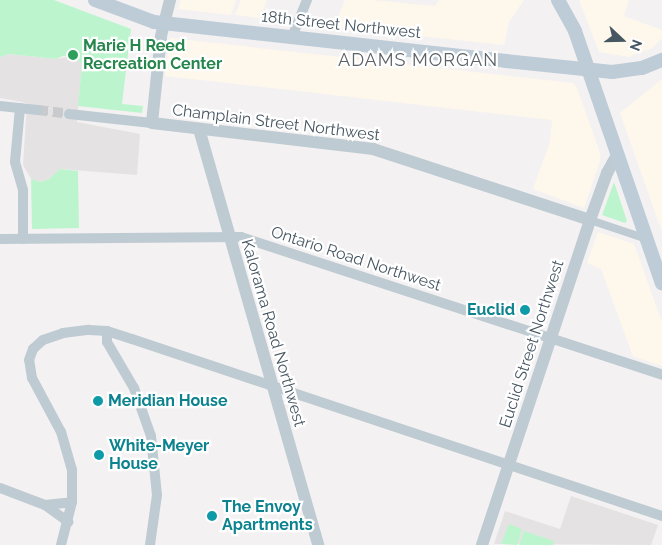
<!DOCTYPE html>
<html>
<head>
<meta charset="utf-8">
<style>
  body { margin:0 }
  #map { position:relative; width:662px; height:545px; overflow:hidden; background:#f4f1f2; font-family:Raleway,sans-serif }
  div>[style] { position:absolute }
  .commercial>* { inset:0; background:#fef7eb }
  .education>* { inset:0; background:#e5e2e4 }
  .green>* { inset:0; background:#bcf5cd }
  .minor-tunnel>* { height:10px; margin-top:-5px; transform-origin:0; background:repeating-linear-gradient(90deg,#c9cace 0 10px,transparent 0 15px) }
  .pedestrian>* { height:8px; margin:-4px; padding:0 4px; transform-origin:4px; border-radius:4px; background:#becbd2 }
  .minor>* { height:10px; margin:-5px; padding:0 5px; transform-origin:5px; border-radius:5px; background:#becbd2 }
  .tertiary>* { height:12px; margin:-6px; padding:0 6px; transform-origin:6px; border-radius:6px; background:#becbd2 }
  .secondary>* { height:14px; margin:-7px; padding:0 7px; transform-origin:7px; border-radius:7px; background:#bdccd7 }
  .dots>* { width:14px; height:14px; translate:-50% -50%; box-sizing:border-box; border:2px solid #fff; border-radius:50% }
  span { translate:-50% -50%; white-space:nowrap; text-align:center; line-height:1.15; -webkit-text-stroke:4.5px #fff; paint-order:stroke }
  .street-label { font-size:16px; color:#475762 }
  .leisure-label { font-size:16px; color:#27864d; font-weight:700 }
  .left { translate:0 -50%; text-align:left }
  .culture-label { font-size:16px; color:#0d838f; font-weight:700 }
  .right { translate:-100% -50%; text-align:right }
  .neighbourhood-label { font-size:18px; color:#5d6367; letter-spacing:1px }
  .north { position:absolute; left:597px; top:15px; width:50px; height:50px; -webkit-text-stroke:4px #fff; paint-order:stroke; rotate:111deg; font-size:14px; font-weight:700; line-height:20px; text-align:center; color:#475762 }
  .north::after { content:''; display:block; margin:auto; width:18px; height:22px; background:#475762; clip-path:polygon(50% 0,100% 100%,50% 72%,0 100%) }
</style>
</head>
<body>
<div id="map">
  <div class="commercial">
    <div style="clip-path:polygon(181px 0,236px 0,231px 15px,178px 9px)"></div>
    <div style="clip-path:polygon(241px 0,267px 0,260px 18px,235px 15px)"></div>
    <div style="clip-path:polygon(345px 0,372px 0,435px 6px,439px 0,524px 0,509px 22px,504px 45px,334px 27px)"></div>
    <div style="clip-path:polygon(579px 0,629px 0,624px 16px,662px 30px,662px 38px,652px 48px,628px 57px,599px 52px)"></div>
    <div style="clip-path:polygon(170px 38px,573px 83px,577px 88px,600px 153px,600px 161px,584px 208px,533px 189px,550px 142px,552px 120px,165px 76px)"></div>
    <div style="clip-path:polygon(662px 79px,662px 232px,620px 113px)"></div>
    <div style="clip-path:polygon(598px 232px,634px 244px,662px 322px,662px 366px,633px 356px,601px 269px,587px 263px)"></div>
  </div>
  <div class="education">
    <div style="clip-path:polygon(9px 54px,56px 59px,73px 56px,79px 60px,82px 64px,77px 122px,140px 134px,137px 175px,60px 169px,49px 179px,41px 182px,31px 179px,23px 165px,27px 103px,0 98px,0 57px)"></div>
    <div style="clip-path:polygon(571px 496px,658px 525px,651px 545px,494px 544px,505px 511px,560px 529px)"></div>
  </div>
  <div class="green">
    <div style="clip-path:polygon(0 0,54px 0,131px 29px,122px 104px,143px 106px,142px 113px,78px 106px,82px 64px,73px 56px,63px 56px,56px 59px,9px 54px,0 57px)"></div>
    <div style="clip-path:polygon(60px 169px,78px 171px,79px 228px,32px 229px,31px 179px,41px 182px,49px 179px)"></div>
    <div style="clip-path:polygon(614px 182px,627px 221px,625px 223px,602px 215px)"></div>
    <div style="clip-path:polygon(509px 524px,522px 529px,517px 545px,501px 544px)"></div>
    <div style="clip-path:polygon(524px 531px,554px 541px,553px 545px,519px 545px)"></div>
  </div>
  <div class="minor-tunnel">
    <div style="left:38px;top:110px;width:31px;rotate:7deg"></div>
  </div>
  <div class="pedestrian">
    <div style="left:590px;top:220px;width:60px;rotate:18.4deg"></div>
  </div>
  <div class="minor">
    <div style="left:292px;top:37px;width:40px;rotate:-68deg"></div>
    <div style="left:0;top:106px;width:38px;rotate:6deg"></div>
    <div style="left:20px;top:108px;width:54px;rotate:95.3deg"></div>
    <div style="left:15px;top:162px;width:29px;rotate:74deg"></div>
    <div style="left:23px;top:190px;width:49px;rotate:90deg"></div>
    <div style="left:69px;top:114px;width:83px;rotate:6.2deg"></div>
    <div style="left:0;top:239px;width:241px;rotate:-0.5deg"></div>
    <div style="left:241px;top:237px;width:443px;rotate:18.1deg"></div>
    <div style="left:107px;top:331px;width:11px;rotate:90deg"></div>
    <div style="left:107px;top:342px;width:53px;rotate:59.6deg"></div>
    <div style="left:134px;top:388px;width:51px;rotate:70.5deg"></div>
    <div style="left:151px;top:436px;width:59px;rotate:84.2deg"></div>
    <div style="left:157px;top:495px;width:50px;rotate:98deg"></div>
    <div style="left:0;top:488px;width:48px;rotate:20.7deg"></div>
    <div style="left:45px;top:505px;width:29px;rotate:36deg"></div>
    <div style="left:45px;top:505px;width:27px;rotate:-6deg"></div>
    <div style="left:61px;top:545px;width:44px;rotate:-75.7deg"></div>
    <div style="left:72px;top:502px;width:32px;rotate:-90deg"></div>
    <div style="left:72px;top:470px;width:40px;rotate:-106deg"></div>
    <div style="left:61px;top:432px;width:61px;rotate:-118.2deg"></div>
    <div style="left:32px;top:378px;width:18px;rotate:-99deg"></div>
    <div style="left:29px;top:360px;width:12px;rotate:-70deg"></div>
    <div style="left:33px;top:349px;width:13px;rotate:-42deg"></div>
    <div style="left:43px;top:340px;width:21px;rotate:-19deg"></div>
    <div style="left:63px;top:333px;width:26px;rotate:-7deg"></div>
    <div style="left:89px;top:330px;width:18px;rotate:3deg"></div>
    <div style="left:107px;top:331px;width:26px;rotate:18deg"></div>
    <div style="left:132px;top:339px;width:559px;rotate:18.47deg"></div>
  </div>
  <div class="tertiary">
    <div style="left:170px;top:0;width:38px;rotate:104deg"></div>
    <div style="left:161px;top:37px;width:86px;rotate:96deg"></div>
    <div style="left:152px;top:123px;width:223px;rotate:6.7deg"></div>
    <div style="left:373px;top:149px;width:228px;rotate:18.1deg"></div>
    <div style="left:199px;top:129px;width:433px;rotate:74deg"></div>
    <div style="left:482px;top:545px;width:342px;rotate:-71.6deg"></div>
    <div style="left:590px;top:220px;width:50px;rotate:-70.1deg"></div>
    <div style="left:607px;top:173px;width:21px;rotate:-61deg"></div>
  </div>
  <div class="secondary">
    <div style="left:95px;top:0;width:63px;rotate:20.4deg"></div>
    <div style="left:154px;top:22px;width:354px;rotate:6.3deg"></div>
    <div style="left:506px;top:61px;width:107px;rotate:5.9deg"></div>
    <div style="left:612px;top:72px;width:30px;rotate:-8deg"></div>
    <div style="left:642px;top:68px;width:22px;rotate:-22deg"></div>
    <div style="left:558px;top:0;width:35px;rotate:61deg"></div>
    <div style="left:575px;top:31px;width:267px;rotate:71deg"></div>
  </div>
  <div class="dots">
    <div style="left:73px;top:55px;background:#2e9e5b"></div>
    <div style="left:525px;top:310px;background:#0f9aa8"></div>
    <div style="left:98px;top:401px;background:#0f9aa8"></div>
    <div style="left:99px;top:455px;background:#0f9aa8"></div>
    <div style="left:212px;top:516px;background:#0f9aa8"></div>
  </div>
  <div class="street-label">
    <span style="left:341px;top:25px;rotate:6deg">18th Street Northwest</span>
    <span style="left:276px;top:123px;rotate:7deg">Champlain Street Northwest</span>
    <span style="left:356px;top:259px;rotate:18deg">Ontario Road Northwest</span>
    <span style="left:273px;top:333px;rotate:74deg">Kalorama Road Northwest</span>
    <span style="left:532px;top:344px;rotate:-72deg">Euclid Street Northwest</span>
  </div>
  <div class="leisure-label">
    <span class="left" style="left:83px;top:55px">Marie H Reed<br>Recreation Center</span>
  </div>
  <div class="culture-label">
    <span class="right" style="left:515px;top:310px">Euclid</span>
    <span class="left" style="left:108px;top:401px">Meridian House</span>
    <span class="left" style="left:109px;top:455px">White-Meyer<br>House</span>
    <span class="left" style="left:222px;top:516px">The Envoy<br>Apartments</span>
  </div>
  <div class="neighbourhood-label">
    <span style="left:418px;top:60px">ADAMS MORGAN</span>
  </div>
  <div class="north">N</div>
</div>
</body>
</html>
